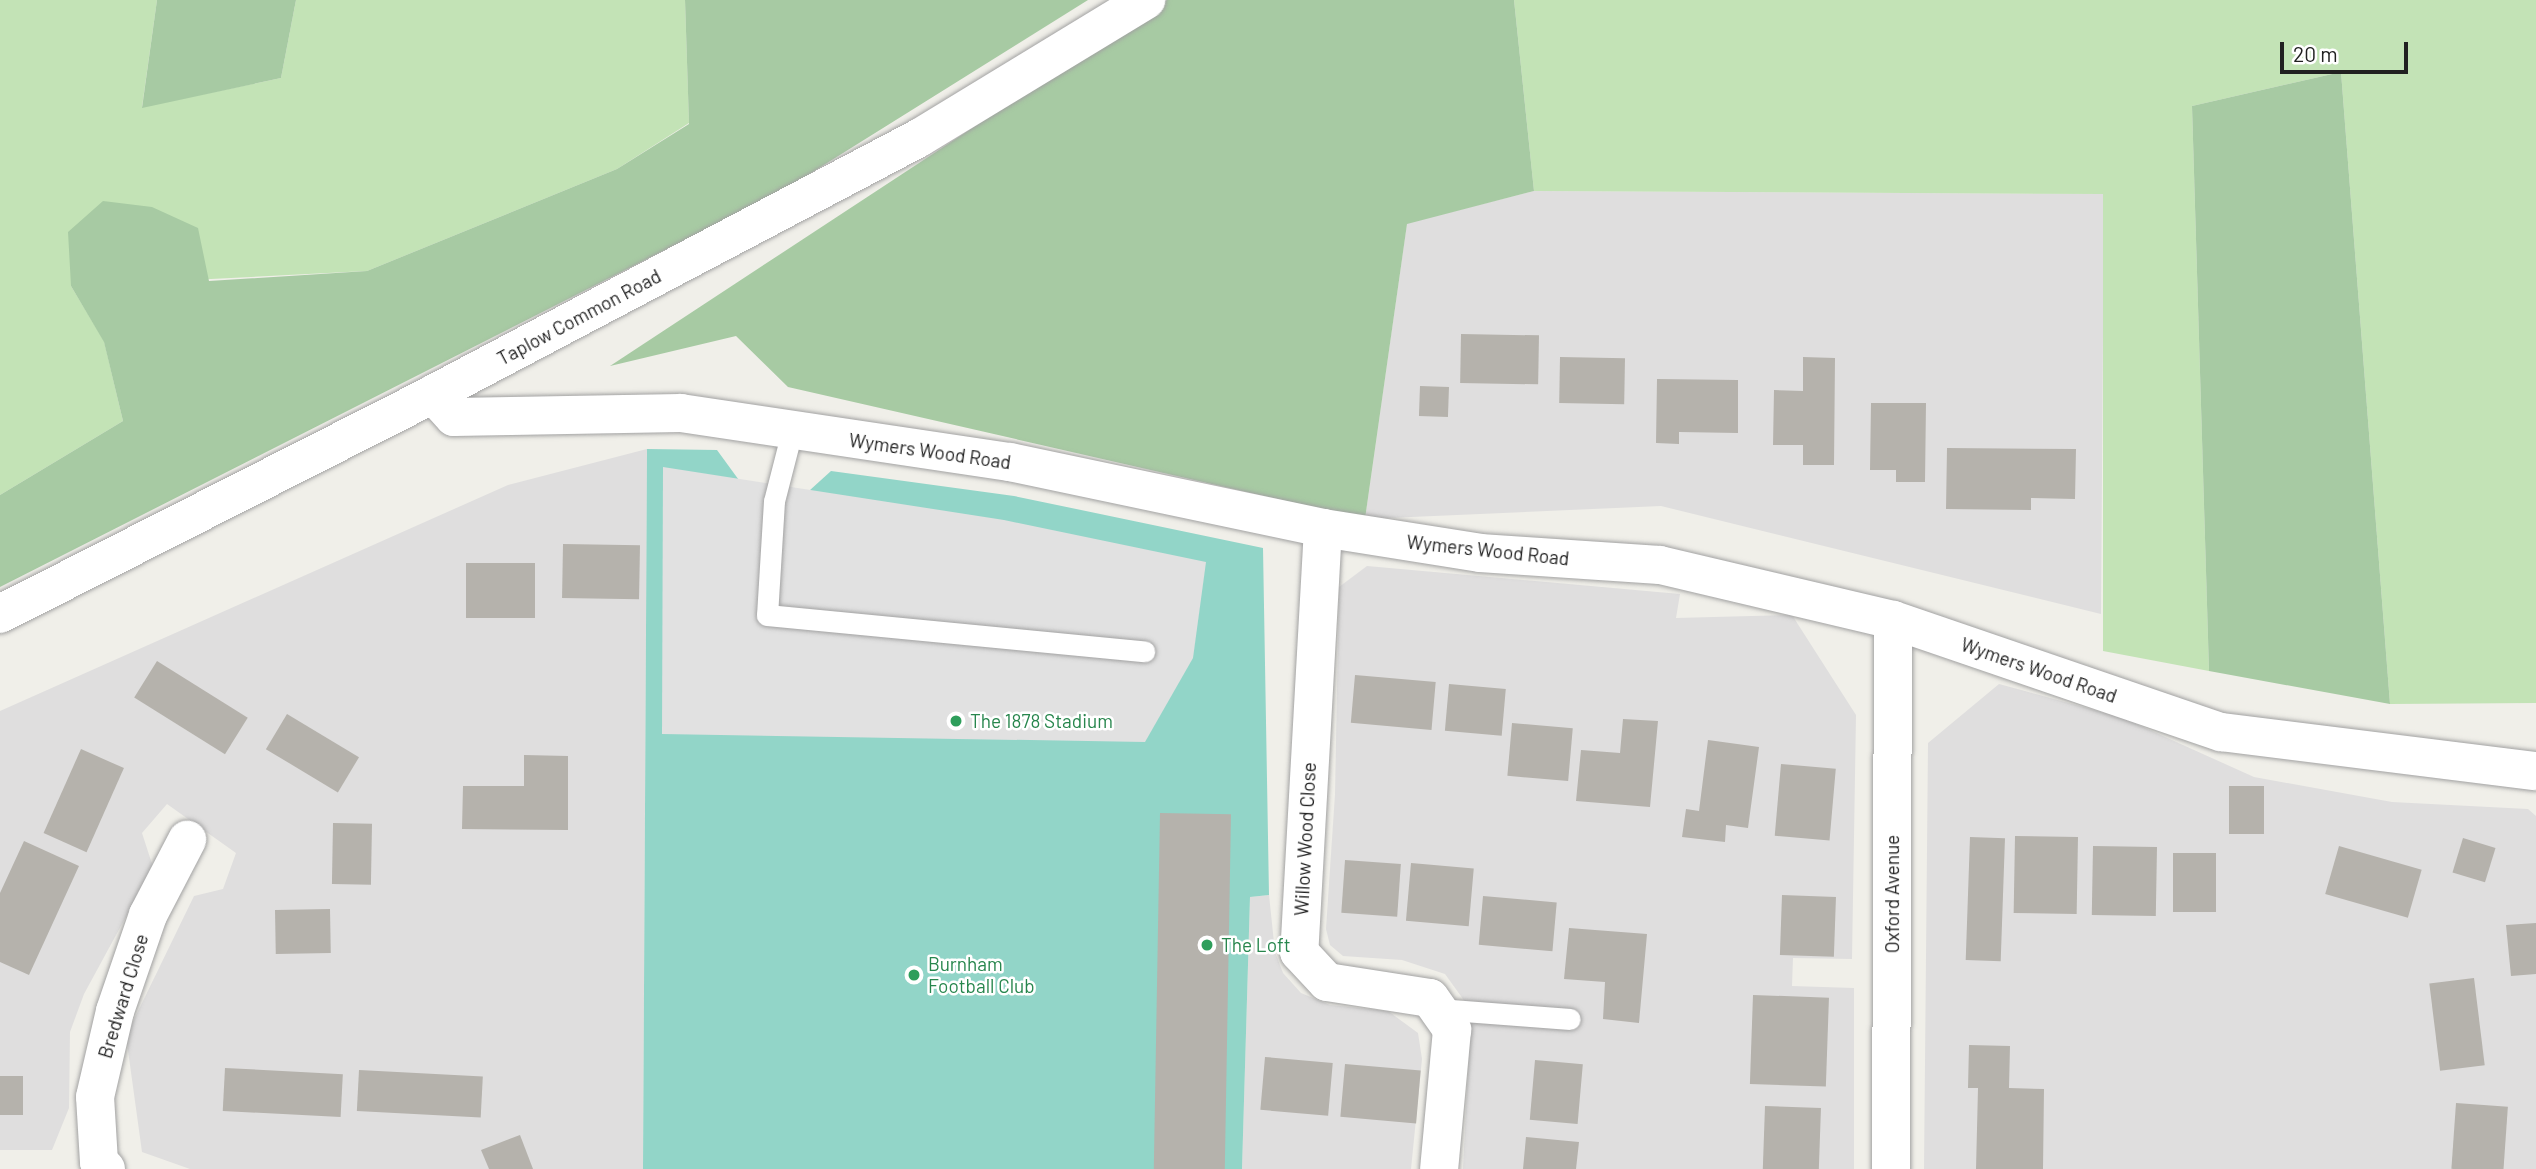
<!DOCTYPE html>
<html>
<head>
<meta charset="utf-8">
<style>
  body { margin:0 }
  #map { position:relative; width:2536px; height:1169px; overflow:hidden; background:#f0efe9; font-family:Barlow,sans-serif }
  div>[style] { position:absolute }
  .residential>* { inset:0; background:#dfdede }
  .grass>* { inset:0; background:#c3e3b6 }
  .forest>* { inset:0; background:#a7caa3 }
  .pitch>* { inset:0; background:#92d5c8 }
  .parking>* { inset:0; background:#e1e1e1 }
  .building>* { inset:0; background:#b5b2ac; transform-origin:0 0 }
  .roads { filter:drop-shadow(0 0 2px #a2a2a2) drop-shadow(0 0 2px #a2a2a2) }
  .service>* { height:21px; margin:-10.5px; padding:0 10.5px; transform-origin:10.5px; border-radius:10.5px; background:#fff }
  .minor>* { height:38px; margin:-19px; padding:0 19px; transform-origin:19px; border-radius:19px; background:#fff }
  .tertiary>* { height:38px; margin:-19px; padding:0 19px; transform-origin:19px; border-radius:19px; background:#fff }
  .dots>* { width:19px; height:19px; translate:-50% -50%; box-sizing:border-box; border:4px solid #fff; border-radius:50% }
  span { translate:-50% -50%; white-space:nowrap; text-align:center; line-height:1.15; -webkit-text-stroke:5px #fff; paint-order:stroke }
  .street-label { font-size:19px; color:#212121 }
  .leisure-label { font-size:19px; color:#27864d }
  .left { translate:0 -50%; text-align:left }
  .scale { position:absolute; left:2280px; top:42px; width:128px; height:32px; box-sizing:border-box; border:4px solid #212121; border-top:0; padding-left:9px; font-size:21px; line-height:24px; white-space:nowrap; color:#212121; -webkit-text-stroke:5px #fff; paint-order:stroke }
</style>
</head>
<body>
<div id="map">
  <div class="residential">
    <div style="clip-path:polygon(1534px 191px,2104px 194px,2101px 614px,1661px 506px,1365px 519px,1407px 223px)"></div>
    <div style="clip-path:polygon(647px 449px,643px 1169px,190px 1169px,142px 1152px,126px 1036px,194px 896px,223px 889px,236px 853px,167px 804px,142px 833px,153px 867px,84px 994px,70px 1032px,69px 1108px,52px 1150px,0 1150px,0 711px,508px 485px)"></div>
    <div style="clip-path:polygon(1367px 566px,1680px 594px,1676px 618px,1792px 615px,1856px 715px,1852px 959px,1793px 958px,1792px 986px,1854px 988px,1854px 1169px,1463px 1169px,1471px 1010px,1445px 974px,1402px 960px,1343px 956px,1330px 945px,1326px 929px,1335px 794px,1339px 587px)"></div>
    <div style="clip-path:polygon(1999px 684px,2123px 718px,2254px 777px,2392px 802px,2528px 809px,2536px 816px,2536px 1169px,1924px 1169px,1928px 743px)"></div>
    <div style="clip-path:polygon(1269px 895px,1275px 952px,1283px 973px,1301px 993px,1330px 1005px,1388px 1011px,1418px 1033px,1422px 1059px,1411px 1169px,1242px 1169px,1250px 897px)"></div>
  </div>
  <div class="grass">
    <div style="clip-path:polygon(0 0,157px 0,142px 107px,281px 78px,296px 0,685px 0,689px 123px,617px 169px,367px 271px,71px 286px,104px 341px,123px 421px,0 495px)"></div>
    <div style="clip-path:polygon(1514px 0,2536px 0,2536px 703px,2390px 704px,2341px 72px,2192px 106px,2209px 671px,2103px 651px,2103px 194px,1534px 191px)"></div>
  </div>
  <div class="forest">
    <div style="clip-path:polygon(157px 0,296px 0,281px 78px,142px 108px)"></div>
    <div style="clip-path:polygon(685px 0,1088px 0,787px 188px,0 587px,0 495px,123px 421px,104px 342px,71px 286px,68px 232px,103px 201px,152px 207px,198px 228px,209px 281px,367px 271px,617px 169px,689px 124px)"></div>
    <div style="clip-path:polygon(1167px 0,1514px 0,1534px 191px,1407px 224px,1365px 519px,788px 387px,736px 336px,610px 366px)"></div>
    <div style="clip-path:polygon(2341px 72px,2390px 704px,2209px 671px,2192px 106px)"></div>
  </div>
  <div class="pitch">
    <div style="clip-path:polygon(647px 449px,717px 450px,752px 498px,799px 500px,831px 471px,1014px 496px,1263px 548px,1269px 895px,1250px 897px,1242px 1169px,643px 1169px)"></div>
  </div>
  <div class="parking">
    <div style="clip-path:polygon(663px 467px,1004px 520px,1206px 562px,1193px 658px,1145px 742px,662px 734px)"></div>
  </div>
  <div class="building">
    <div style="left:1461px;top:334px;width:78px;height:49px;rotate:1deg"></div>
    <div style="left:1560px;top:357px;width:65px;height:46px;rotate:1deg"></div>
    <div style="clip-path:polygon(1803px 357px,1835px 358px,1834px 465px,1803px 465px,1803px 445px,1773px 445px,1774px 390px,1803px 391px)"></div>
    <div style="clip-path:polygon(1657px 379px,1738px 380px,1738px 433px,1679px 432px,1679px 444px,1656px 443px)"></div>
    <div style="left:1420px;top:386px;width:29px;height:30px;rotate:2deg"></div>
    <div style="clip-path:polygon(1871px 403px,1926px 403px,1925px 482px,1896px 482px,1896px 470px,1870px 470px)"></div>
    <div style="clip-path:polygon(1947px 448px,2076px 449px,2075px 499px,2031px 498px,2031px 510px,1946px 509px)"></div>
    <div style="left:563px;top:544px;width:77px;height:54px;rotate:1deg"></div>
    <div style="left:466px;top:563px;width:69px;height:55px"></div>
    <div style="left:157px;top:661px;width:107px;height:43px;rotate:32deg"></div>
    <div style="left:1355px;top:675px;width:81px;height:48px;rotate:5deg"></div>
    <div style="left:1449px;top:684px;width:57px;height:47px;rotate:5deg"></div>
    <div style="left:287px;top:714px;width:84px;height:41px;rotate:31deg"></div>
    <div style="clip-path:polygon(1623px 719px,1658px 721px,1650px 807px,1576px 801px,1581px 750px,1620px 753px)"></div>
    <div style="left:1512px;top:723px;width:61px;height:53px;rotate:5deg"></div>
    <div style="clip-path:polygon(1708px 740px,1759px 747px,1748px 828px,1726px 825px,1725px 842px,1682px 837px,1686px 809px,1699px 811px)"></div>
    <div style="left:81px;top:749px;width:47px;height:92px;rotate:24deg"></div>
    <div style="clip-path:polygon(524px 755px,568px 756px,568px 830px,462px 829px,463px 786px,524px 786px)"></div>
    <div style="left:1781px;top:764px;width:55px;height:72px;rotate:5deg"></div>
    <div style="left:2229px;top:786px;width:35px;height:48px"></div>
    <div style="left:1160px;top:813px;width:71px;height:356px;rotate:1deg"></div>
    <div style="left:333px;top:823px;width:39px;height:61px;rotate:1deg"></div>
    <div style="left:2015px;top:836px;width:63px;height:77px;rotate:1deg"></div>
    <div style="left:1970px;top:837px;width:35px;height:123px;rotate:2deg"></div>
    <div style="left:2463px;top:838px;width:34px;height:36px;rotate:17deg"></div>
    <div style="clip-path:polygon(24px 841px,79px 866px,29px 975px,0 962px,0 893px)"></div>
    <div style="left:2093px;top:846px;width:64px;height:69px;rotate:1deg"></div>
    <div style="left:2339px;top:846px;width:86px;height:50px;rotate:16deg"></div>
    <div style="left:2173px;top:853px;width:43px;height:59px"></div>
    <div style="left:1345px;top:860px;width:56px;height:53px;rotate:4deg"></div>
    <div style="left:1411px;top:863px;width:63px;height:58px;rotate:5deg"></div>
    <div style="left:1782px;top:895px;width:54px;height:60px;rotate:2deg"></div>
    <div style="left:1483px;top:896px;width:74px;height:49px;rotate:5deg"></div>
    <div style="left:330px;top:909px;width:44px;height:55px;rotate:89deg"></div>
    <div style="clip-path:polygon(2536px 923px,2536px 974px,2511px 976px,2506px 925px)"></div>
    <div style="clip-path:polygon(1569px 928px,1647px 934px,1639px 1023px,1603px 1019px,1605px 982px,1564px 979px)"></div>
    <div style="left:2474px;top:978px;width:88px;height:45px;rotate:83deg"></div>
    <div style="left:1753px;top:995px;width:76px;height:89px;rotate:2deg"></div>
    <div style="clip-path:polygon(1969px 1045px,2010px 1046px,2009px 1088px,2044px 1089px,2043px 1169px,1976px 1169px,1978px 1088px,1968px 1088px)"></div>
    <div style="left:1265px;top:1057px;width:68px;height:53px;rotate:5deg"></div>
    <div style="left:1535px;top:1060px;width:48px;height:60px;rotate:5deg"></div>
    <div style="left:1345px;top:1064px;width:76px;height:53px;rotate:5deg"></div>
    <div style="left:225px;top:1068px;width:118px;height:43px;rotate:3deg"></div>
    <div style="left:359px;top:1070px;width:124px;height:41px;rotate:3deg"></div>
    <div style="left:0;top:1076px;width:23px;height:39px"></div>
    <div style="left:2456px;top:1103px;width:52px;height:66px;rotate:4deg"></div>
    <div style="left:1765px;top:1106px;width:56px;height:63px;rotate:2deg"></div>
    <div style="clip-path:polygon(520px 1135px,533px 1169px,489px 1169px,481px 1150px)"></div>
    <div style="clip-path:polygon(1526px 1137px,1579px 1142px,1576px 1169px,1523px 1169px)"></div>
  </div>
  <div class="roads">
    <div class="service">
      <div style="left:792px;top:431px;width:72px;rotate:104.4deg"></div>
      <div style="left:774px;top:501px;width:114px;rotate:93.5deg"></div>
      <div style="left:767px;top:615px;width:379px;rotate:5.5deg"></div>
      <div style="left:1438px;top:1009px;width:132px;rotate:4.3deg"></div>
    </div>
    <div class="minor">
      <div style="left:433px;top:394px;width:31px;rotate:48deg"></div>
      <div style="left:454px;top:417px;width:227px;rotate:-1deg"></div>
      <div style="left:681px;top:413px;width:333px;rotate:8.5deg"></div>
      <div style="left:1010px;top:462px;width:320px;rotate:11.9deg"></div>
      <div style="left:1323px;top:528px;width:159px;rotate:9deg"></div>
      <div style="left:1480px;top:553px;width:180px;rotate:3.8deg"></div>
      <div style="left:1660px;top:565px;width:239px;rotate:13.3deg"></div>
      <div style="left:1893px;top:620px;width:347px;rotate:18.9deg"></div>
      <div style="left:2221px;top:732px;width:317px;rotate:7.1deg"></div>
      <div style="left:1323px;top:528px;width:425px;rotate:93.2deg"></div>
      <div style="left:1299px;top:952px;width:41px;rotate:47deg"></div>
      <div style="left:1327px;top:982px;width:104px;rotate:8.8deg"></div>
      <div style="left:1430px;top:998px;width:39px;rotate:55deg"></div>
      <div style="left:1452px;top:1030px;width:140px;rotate:95.3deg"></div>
      <div style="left:106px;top:1169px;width:10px;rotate:-135deg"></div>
      <div style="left:99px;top:1162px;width:65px;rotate:-93.5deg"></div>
      <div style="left:95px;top:1097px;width:88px;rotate:-76.9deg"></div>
      <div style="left:115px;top:1011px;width:102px;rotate:-71deg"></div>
      <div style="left:148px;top:915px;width:85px;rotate:-62.5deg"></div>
      <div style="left:1891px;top:1169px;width:549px;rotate:-89.79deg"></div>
    </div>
    <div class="tertiary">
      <div style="left:0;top:614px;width:486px;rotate:-26.9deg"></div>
      <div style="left:433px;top:394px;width:549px;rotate:-27.78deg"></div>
      <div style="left:919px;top:138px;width:266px;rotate:-31.3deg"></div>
    </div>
  </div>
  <div class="dots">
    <div style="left:956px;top:721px;background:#2e9e5b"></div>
    <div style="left:1207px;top:945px;background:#2e9e5b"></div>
    <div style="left:914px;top:975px;background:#2e9e5b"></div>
  </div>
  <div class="street-label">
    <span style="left:579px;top:317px;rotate:-28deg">Taplow Common Road</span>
    <span style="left:930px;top:451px;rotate:8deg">Wymers Wood Road</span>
    <span style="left:1488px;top:550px;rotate:6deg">Wymers Wood Road</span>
    <span style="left:2039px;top:670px;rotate:19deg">Wymers Wood Road</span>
    <span style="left:1305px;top:839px;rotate:-87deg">Willow Wood Close</span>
    <span style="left:1892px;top:894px;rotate:-90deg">Oxford Avenue</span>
    <span style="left:123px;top:996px;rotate:-73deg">Bredward Close</span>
  </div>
  <div class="leisure-label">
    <span class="left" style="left:970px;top:721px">The 1878 Stadium</span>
    <span class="left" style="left:1221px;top:945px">The Loft</span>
    <span class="left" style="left:928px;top:975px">Burnham<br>Football Club</span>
  </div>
  <div class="scale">20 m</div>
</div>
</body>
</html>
